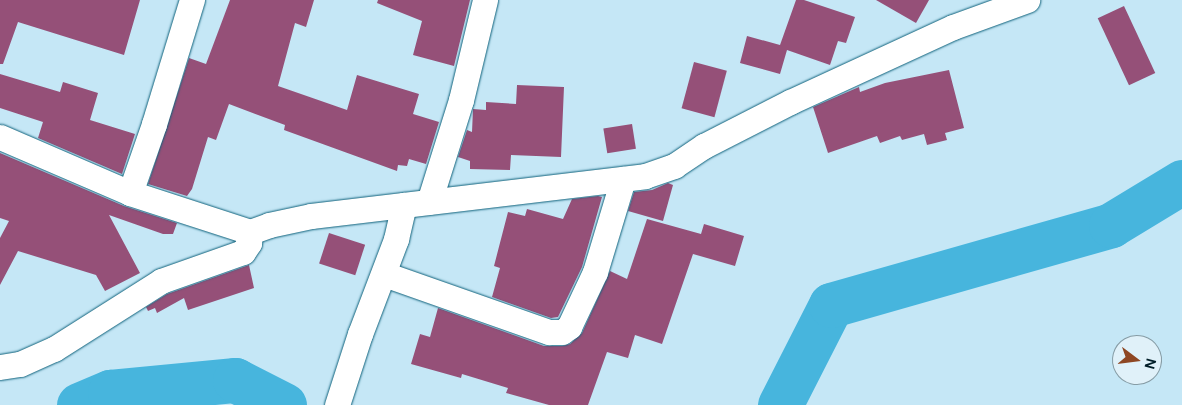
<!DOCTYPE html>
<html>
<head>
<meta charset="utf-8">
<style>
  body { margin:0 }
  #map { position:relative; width:1182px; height:405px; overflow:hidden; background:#c5e7f6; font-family:"DM Sans",sans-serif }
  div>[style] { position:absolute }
  .river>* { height:45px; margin:-22.5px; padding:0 22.5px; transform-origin:22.5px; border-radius:22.5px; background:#47b5dd }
  .building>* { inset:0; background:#955078; transform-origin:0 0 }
  .roads { filter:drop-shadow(0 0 1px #0e617b) drop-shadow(0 0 1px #0e617b) }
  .minor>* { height:25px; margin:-12.5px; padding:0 12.5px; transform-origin:12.5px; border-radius:12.5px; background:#fff }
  span { translate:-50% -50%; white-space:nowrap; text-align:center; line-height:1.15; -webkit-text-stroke:4.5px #e0f1f9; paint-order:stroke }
  .north { position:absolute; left:1112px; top:335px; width:50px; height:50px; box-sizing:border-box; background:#e0f1f9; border:1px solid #869ca5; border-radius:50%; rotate:105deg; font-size:14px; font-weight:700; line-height:20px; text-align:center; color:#001d27 }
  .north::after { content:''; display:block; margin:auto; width:18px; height:22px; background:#8e4723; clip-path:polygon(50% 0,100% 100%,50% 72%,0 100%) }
</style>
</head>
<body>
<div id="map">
  <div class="river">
    <div style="left:79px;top:405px;width:34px;rotate:-23deg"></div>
    <div style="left:110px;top:392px;width:126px;rotate:-5.5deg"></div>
    <div style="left:235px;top:380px;width:55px;rotate:27deg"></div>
    <div style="left:780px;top:405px;width:112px;rotate:-63deg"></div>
    <div style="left:831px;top:305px;width:291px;rotate:-15.9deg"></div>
    <div style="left:1111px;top:225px;width:83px;rotate:-31.2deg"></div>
  </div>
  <div class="building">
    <div style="clip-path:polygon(0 0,140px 0,124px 55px,18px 22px,3px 64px,0 64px)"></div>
    <div style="clip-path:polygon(230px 0,314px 0,306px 27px,295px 23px,278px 86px,347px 110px,357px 75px,419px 94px,413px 114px,439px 122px,426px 164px,409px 159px,407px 166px,398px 165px,397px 171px,284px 130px,285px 125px,229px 104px,216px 140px,208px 137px,192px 189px,187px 196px,148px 184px,189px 58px,206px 64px)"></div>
    <div style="clip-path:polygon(378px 0,470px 0,454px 66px,413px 55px,422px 21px,377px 3px)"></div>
    <div style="clip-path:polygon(796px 0,804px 0,855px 17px,846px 43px,838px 41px,830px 65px,787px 50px,780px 74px,740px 63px,747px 36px,780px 45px)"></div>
    <div style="clip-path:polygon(876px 0,929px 0,916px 23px)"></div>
    <div style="left:1124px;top:6px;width:74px;height:29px;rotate:65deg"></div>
    <div style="left:694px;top:62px;width:34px;height:48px;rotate:15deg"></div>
    <div style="clip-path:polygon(949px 70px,964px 128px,945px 133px,947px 140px,927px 145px,924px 134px,902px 140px,900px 136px,880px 143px,877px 136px,828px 153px,813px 107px,859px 87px,860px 92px,885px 83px)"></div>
    <div style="clip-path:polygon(0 74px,60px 92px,63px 82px,98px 93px,90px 120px,135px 134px,122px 174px,38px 138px,43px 122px,0 108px)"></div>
    <div style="clip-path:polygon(517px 85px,564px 87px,561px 157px,511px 155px,510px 170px,470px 169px,470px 161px,458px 157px,467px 130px,472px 132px,473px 109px,486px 110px,486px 102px,516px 104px)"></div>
    <div style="left:632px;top:124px;width:25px;height:29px;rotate:81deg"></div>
    <div style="clip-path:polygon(0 153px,124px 206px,177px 223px,173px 234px,163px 234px,109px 215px,140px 273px,105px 291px,96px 275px,18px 251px,0 285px,0 238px,9px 221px,0 218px)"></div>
    <div style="clip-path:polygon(668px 183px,673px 185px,663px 221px,628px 211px,634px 192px,652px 190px)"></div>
    <div style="clip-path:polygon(598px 196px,602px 197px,582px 267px,558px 317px,551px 318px,492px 297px,500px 268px,494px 266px,508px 212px,525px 216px,527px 209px,563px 219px,572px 199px)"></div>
    <div style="clip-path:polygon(647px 219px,701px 234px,704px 224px,744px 236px,735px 266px,693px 254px,662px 344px,635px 335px,628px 358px,607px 352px,588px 405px,549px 405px,506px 393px,508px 388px,462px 374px,461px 378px,411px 364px,420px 334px,430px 337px,438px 308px,544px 346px,562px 346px,570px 344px,582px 333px,610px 271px,627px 279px)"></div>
    <div style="left:329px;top:233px;width:38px;height:32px;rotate:18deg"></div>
    <div style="clip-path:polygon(249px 265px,254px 288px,188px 310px,184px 298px,157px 313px,155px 308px,148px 311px,146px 307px,167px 294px)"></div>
  </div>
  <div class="roads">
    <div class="minor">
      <div style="left:0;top:137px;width:142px;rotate:23.3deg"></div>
      <div style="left:130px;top:193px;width:126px;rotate:18deg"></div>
      <div style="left:130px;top:193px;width:73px;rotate:-70.8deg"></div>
      <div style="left:154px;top:124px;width:130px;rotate:-73deg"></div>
      <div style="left:429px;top:202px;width:107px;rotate:-72.6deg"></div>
      <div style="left:461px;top:100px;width:103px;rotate:-76.5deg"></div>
      <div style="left:384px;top:274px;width:175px;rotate:19.4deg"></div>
      <div style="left:549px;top:332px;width:13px"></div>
      <div style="left:562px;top:332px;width:9px;rotate:-36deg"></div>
      <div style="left:569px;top:327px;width:61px;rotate:-64.7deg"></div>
      <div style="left:595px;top:272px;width:97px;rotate:-73.2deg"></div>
      <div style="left:0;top:367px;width:20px;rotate:-9deg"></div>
      <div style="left:20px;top:364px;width:37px;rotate:-24deg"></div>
      <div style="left:54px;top:349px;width:127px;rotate:-32.4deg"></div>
      <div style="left:161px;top:281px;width:87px;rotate:-19.5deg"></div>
      <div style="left:243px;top:252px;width:11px;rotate:-56deg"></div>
      <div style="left:249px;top:243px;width:11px;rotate:-85deg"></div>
      <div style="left:250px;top:232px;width:20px;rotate:-20deg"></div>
      <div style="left:269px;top:225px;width:43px;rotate:-12.1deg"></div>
      <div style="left:311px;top:216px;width:336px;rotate:-6.8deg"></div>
      <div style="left:645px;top:176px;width:31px;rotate:-19deg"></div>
      <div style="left:674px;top:166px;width:36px;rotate:-34deg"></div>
      <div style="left:704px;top:146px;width:97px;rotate:-27.1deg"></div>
      <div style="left:790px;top:102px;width:179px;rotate:-24.7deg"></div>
      <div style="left:953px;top:27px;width:79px;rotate:-20deg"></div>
      <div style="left:337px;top:405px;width:75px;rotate:-72.1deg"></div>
      <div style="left:360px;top:334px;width:102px;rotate:-69.2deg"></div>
      <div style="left:396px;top:239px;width:35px;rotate:-77deg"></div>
    </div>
  </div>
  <div class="north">N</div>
</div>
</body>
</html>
